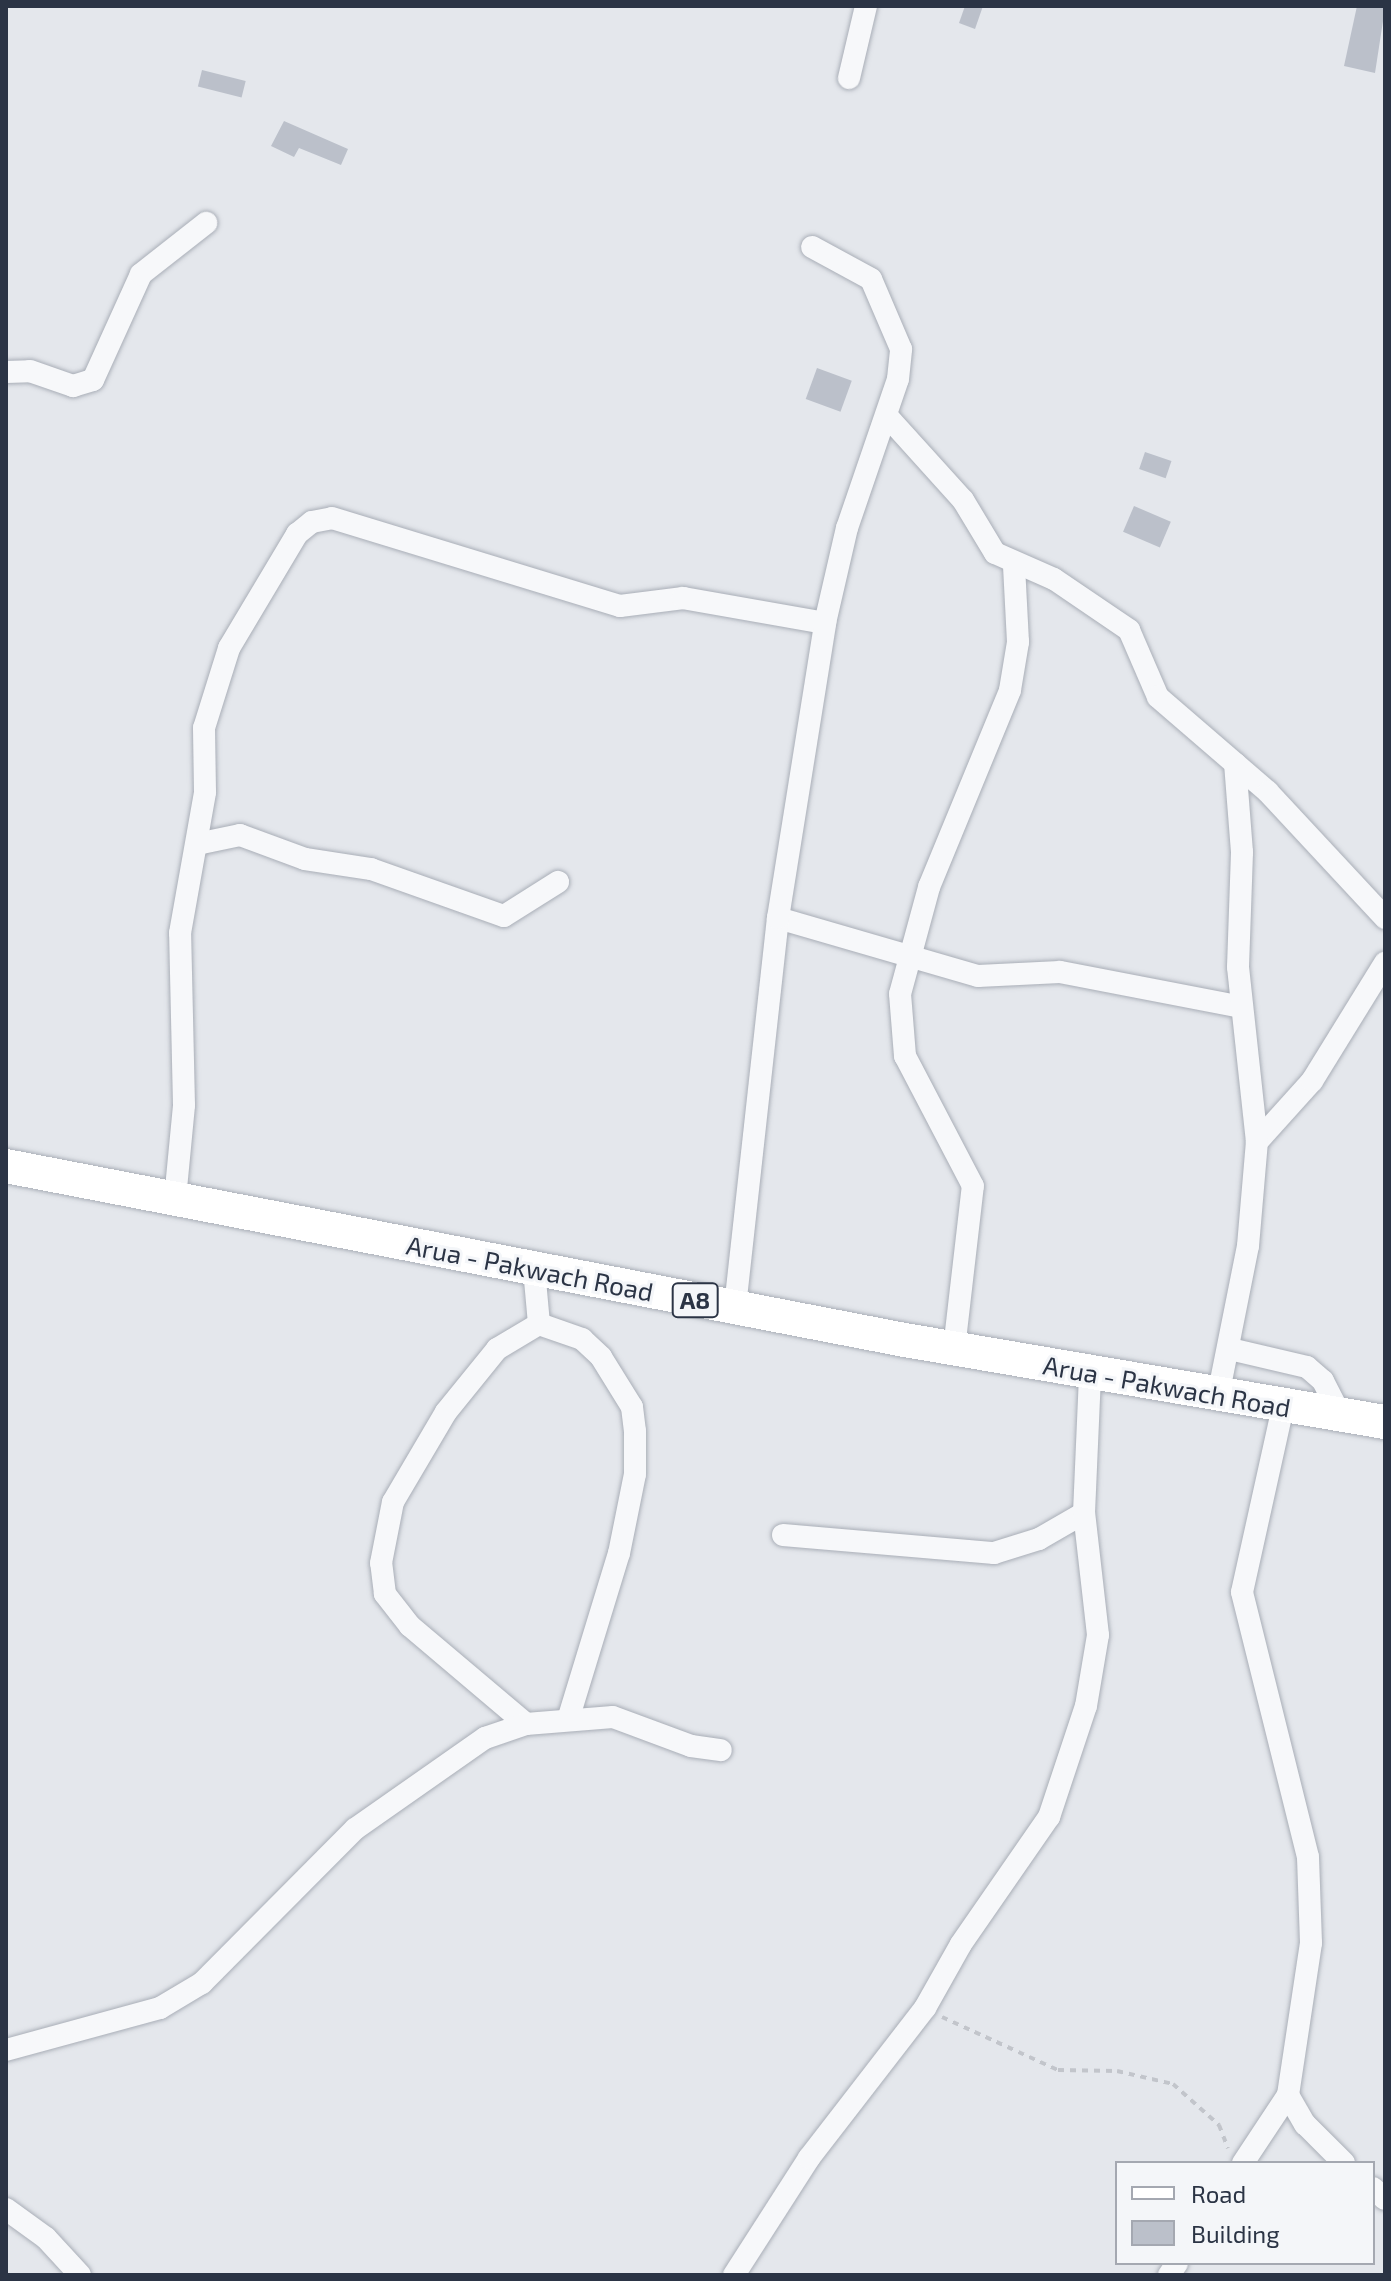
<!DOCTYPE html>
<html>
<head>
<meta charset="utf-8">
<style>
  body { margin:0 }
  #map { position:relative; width:1391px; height:2281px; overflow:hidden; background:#e4e7ec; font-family:"Exo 2",sans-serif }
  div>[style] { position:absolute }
  .building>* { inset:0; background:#bbc0ca; transform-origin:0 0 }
  .path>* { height:4px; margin-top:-2px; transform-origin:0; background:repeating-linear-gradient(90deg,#c2c5cb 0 6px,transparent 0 12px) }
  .roads { filter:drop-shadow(0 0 2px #a9aeb7) drop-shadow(0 0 2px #a9aeb7) }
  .minor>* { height:22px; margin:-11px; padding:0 11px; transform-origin:11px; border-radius:11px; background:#f7f8fa }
  .primary>* { height:34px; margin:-17px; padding:0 17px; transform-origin:17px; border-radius:17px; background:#fff }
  span { translate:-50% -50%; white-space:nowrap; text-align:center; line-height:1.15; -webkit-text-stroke:6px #f4f6f9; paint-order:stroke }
  .shield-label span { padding:2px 6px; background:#f4f6f9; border:2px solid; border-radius:6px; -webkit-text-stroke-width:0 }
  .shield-label { font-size:24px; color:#2b3445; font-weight:700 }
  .street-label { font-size:26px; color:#2b3445 }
  .frame { position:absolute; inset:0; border:8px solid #2b3445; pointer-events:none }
  .legend { position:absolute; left:1115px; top:2161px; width:260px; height:104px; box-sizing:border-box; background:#f4f6f9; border:2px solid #a4a8b1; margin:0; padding:10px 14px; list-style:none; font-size:24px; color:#2b3445 }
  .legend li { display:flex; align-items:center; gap:16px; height:40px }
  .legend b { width:40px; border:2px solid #a4a8b1 }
</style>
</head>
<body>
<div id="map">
  <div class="building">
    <div style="clip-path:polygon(965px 6px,983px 6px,975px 29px,959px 23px)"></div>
    <div style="clip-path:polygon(1357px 6px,1385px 8px,1375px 73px,1344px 66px)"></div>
    <div style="left:202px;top:70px;width:45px;height:17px;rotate:14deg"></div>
    <div style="clip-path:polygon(284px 121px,348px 149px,341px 165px,299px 148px,294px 157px,271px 146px)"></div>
    <div style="left:817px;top:368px;width:37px;height:33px;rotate:20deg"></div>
    <div style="left:1145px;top:452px;width:28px;height:18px;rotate:19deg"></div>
    <div style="left:1134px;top:506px;width:40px;height:28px;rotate:23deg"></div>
  </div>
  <div class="path">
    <div style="left:942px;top:2017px;width:128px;rotate:24.6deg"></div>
    <div style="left:1058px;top:2070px;width:59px;rotate:1deg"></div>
    <div style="left:1117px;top:2071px;width:57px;rotate:13.1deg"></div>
    <div style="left:1173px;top:2084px;width:62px;rotate:41.7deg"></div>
    <div style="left:1219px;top:2125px;width:25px;rotate:69deg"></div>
  </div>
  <div class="roads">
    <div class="minor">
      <div style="left:849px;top:78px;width:74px;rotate:-76.7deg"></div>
      <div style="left:6px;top:372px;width:24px;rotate:-2deg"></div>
      <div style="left:30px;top:371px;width:46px;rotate:19.2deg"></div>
      <div style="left:73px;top:386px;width:21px;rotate:-17deg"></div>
      <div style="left:93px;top:380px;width:116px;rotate:-65.6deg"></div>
      <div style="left:141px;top:274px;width:83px;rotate:-38.1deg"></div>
      <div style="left:887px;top:416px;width:113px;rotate:47.9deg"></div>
      <div style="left:963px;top:500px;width:62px;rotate:58.9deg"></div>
      <div style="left:995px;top:553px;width:64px;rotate:23.8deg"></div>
      <div style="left:1054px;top:579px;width:91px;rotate:34.2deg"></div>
      <div style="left:1129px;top:630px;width:73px;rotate:66.6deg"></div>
      <div style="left:1158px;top:697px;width:145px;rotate:40.8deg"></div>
      <div style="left:1268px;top:792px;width:172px;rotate:47.1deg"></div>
      <div style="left:197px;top:844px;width:44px;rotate:-11.8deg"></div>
      <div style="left:240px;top:835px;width:69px;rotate:20.3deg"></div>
      <div style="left:305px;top:859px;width:67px;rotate:8.6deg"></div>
      <div style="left:371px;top:869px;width:141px;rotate:19.5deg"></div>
      <div style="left:504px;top:916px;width:64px;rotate:-32.2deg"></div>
      <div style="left:778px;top:918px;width:208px;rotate:16.2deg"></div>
      <div style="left:978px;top:976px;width:82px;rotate:-2.8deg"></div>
      <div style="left:1060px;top:972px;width:184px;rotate:10.9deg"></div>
      <div style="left:1257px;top:1142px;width:82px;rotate:-48deg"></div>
      <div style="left:1312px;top:1081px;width:139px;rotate:-58.3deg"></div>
      <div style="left:175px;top:1199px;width:94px;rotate:-84.5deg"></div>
      <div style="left:184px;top:1105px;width:172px;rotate:-91.3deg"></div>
      <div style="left:180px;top:933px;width:143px;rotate:-79.9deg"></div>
      <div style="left:205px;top:792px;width:64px;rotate:-90.9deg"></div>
      <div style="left:204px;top:728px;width:84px;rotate:-72.6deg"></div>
      <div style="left:229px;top:648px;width:133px;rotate:-59.2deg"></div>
      <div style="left:297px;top:534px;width:19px;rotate:-39deg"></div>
      <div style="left:312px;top:522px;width:20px;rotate:-11deg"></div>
      <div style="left:332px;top:518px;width:301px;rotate:17deg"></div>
      <div style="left:620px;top:606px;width:64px;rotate:-7.2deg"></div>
      <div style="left:683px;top:598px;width:144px;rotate:10deg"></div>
      <div style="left:534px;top:1269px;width:55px;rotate:84.8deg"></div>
      <div style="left:539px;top:1324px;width:46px;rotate:19.2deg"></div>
      <div style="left:582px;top:1339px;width:26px;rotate:43deg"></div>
      <div style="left:601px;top:1357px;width:59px;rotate:58.2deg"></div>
      <div style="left:632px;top:1407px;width:24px;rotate:83deg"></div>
      <div style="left:635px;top:1431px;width:43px;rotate:90deg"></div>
      <div style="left:635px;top:1474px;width:81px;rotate:101.4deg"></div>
      <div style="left:619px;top:1553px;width:171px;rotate:107deg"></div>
      <div style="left:735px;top:1307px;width:391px;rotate:-83.7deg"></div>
      <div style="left:778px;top:918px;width:299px;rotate:-80.9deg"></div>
      <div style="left:825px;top:623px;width:98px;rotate:-77deg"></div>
      <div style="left:847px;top:528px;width:157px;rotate:-71.1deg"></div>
      <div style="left:898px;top:379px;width:30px;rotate:-84deg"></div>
      <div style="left:901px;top:349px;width:76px;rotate:-113.2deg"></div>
      <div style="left:871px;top:279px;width:67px;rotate:-151.5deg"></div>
      <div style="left:954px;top:1349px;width:164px;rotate:-83.4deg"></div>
      <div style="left:973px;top:1186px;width:147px;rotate:-117.6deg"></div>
      <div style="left:905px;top:1056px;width:62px;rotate:-94.6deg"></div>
      <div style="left:900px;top:994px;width:111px;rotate:-74.8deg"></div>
      <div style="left:929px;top:887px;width:213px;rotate:-67.6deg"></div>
      <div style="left:1010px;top:690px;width:49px;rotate:-80.5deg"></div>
      <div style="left:1018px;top:642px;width:77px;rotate:-93deg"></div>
      <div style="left:1230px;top:1349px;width:79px;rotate:13.2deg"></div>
      <div style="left:1307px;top:1367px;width:21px;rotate:41deg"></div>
      <div style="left:1323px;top:1381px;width:38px;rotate:63deg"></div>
      <div style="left:1218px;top:1396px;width:153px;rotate:-78.7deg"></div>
      <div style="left:1248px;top:1246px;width:104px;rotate:-85.1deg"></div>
      <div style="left:1257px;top:1142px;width:176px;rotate:-96.2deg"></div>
      <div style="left:1238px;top:967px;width:115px;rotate:-88deg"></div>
      <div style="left:1242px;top:852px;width:89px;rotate:-94.5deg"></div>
      <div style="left:783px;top:1535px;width:212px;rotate:4.9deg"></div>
      <div style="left:994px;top:1553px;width:47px;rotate:-17.3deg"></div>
      <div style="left:1039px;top:1539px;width:52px;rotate:-30deg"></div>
      <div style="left:526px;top:1724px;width:152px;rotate:-139.8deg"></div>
      <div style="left:410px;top:1626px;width:41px;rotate:-128deg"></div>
      <div style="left:385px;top:1594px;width:31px;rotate:-97deg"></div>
      <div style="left:381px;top:1563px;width:62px;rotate:-78.9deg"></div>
      <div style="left:393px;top:1502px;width:104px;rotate:-59.5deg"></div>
      <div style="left:446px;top:1412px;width:81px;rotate:-51deg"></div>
      <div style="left:497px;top:1349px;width:49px;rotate:-30.8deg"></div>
      <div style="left:6px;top:2050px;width:160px;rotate:-15.3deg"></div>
      <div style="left:160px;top:2008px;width:49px;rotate:-30.8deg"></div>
      <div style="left:202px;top:1983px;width:217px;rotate:-45.2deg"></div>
      <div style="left:355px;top:1829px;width:159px;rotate:-35deg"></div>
      <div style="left:485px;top:1738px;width:43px;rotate:-18.9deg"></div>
      <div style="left:526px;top:1724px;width:87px;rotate:-4.6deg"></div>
      <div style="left:613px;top:1717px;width:83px;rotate:20.4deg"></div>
      <div style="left:691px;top:1746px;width:30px;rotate:8deg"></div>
      <div style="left:1288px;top:2095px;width:34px;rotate:60deg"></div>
      <div style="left:1305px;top:2124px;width:55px;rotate:45deg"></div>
      <div style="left:1243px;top:2163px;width:82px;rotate:-56.5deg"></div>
      <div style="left:1288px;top:2095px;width:154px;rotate:-81.4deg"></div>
      <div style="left:1311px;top:1943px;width:86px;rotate:-92deg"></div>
      <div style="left:1308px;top:1857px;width:273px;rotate:-104deg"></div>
      <div style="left:1242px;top:1592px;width:189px;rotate:-77.5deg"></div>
      <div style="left:1373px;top:2188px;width:16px;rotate:43deg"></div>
      <div style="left:6px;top:2209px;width:49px;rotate:35.9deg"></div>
      <div style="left:46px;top:2238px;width:50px;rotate:47.4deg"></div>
      <div style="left:734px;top:2275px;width:139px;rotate:-57.3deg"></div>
      <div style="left:809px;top:2158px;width:190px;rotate:-52.3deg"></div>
      <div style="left:925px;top:2008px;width:73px;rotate:-60.6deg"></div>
      <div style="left:961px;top:1944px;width:155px;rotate:-55.3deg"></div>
      <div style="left:1049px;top:1817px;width:117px;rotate:-71.6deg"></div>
      <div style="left:1086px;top:1706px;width:72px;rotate:-80.4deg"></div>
      <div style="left:1098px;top:1635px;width:123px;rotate:-96.5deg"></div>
      <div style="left:1084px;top:1513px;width:140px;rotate:-87.5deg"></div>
      <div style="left:1169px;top:2275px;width:14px;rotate:-56deg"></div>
    </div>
    <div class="primary">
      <div style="left:6px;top:1166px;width:910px;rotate:10.96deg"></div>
      <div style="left:899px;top:1339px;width:493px;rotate:9.7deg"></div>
    </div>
  </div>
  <div class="shield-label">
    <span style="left:695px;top:1300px">A8</span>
  </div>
  <div class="street-label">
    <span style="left:530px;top:1268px;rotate:11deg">Arua - Pakwach Road</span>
    <span style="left:1167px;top:1386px;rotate:10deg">Arua - Pakwach Road</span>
  </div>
  <div class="frame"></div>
  <ul class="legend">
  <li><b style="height:10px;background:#fff"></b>Road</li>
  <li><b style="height:22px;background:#bbc0ca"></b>Building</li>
  </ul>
</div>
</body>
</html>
